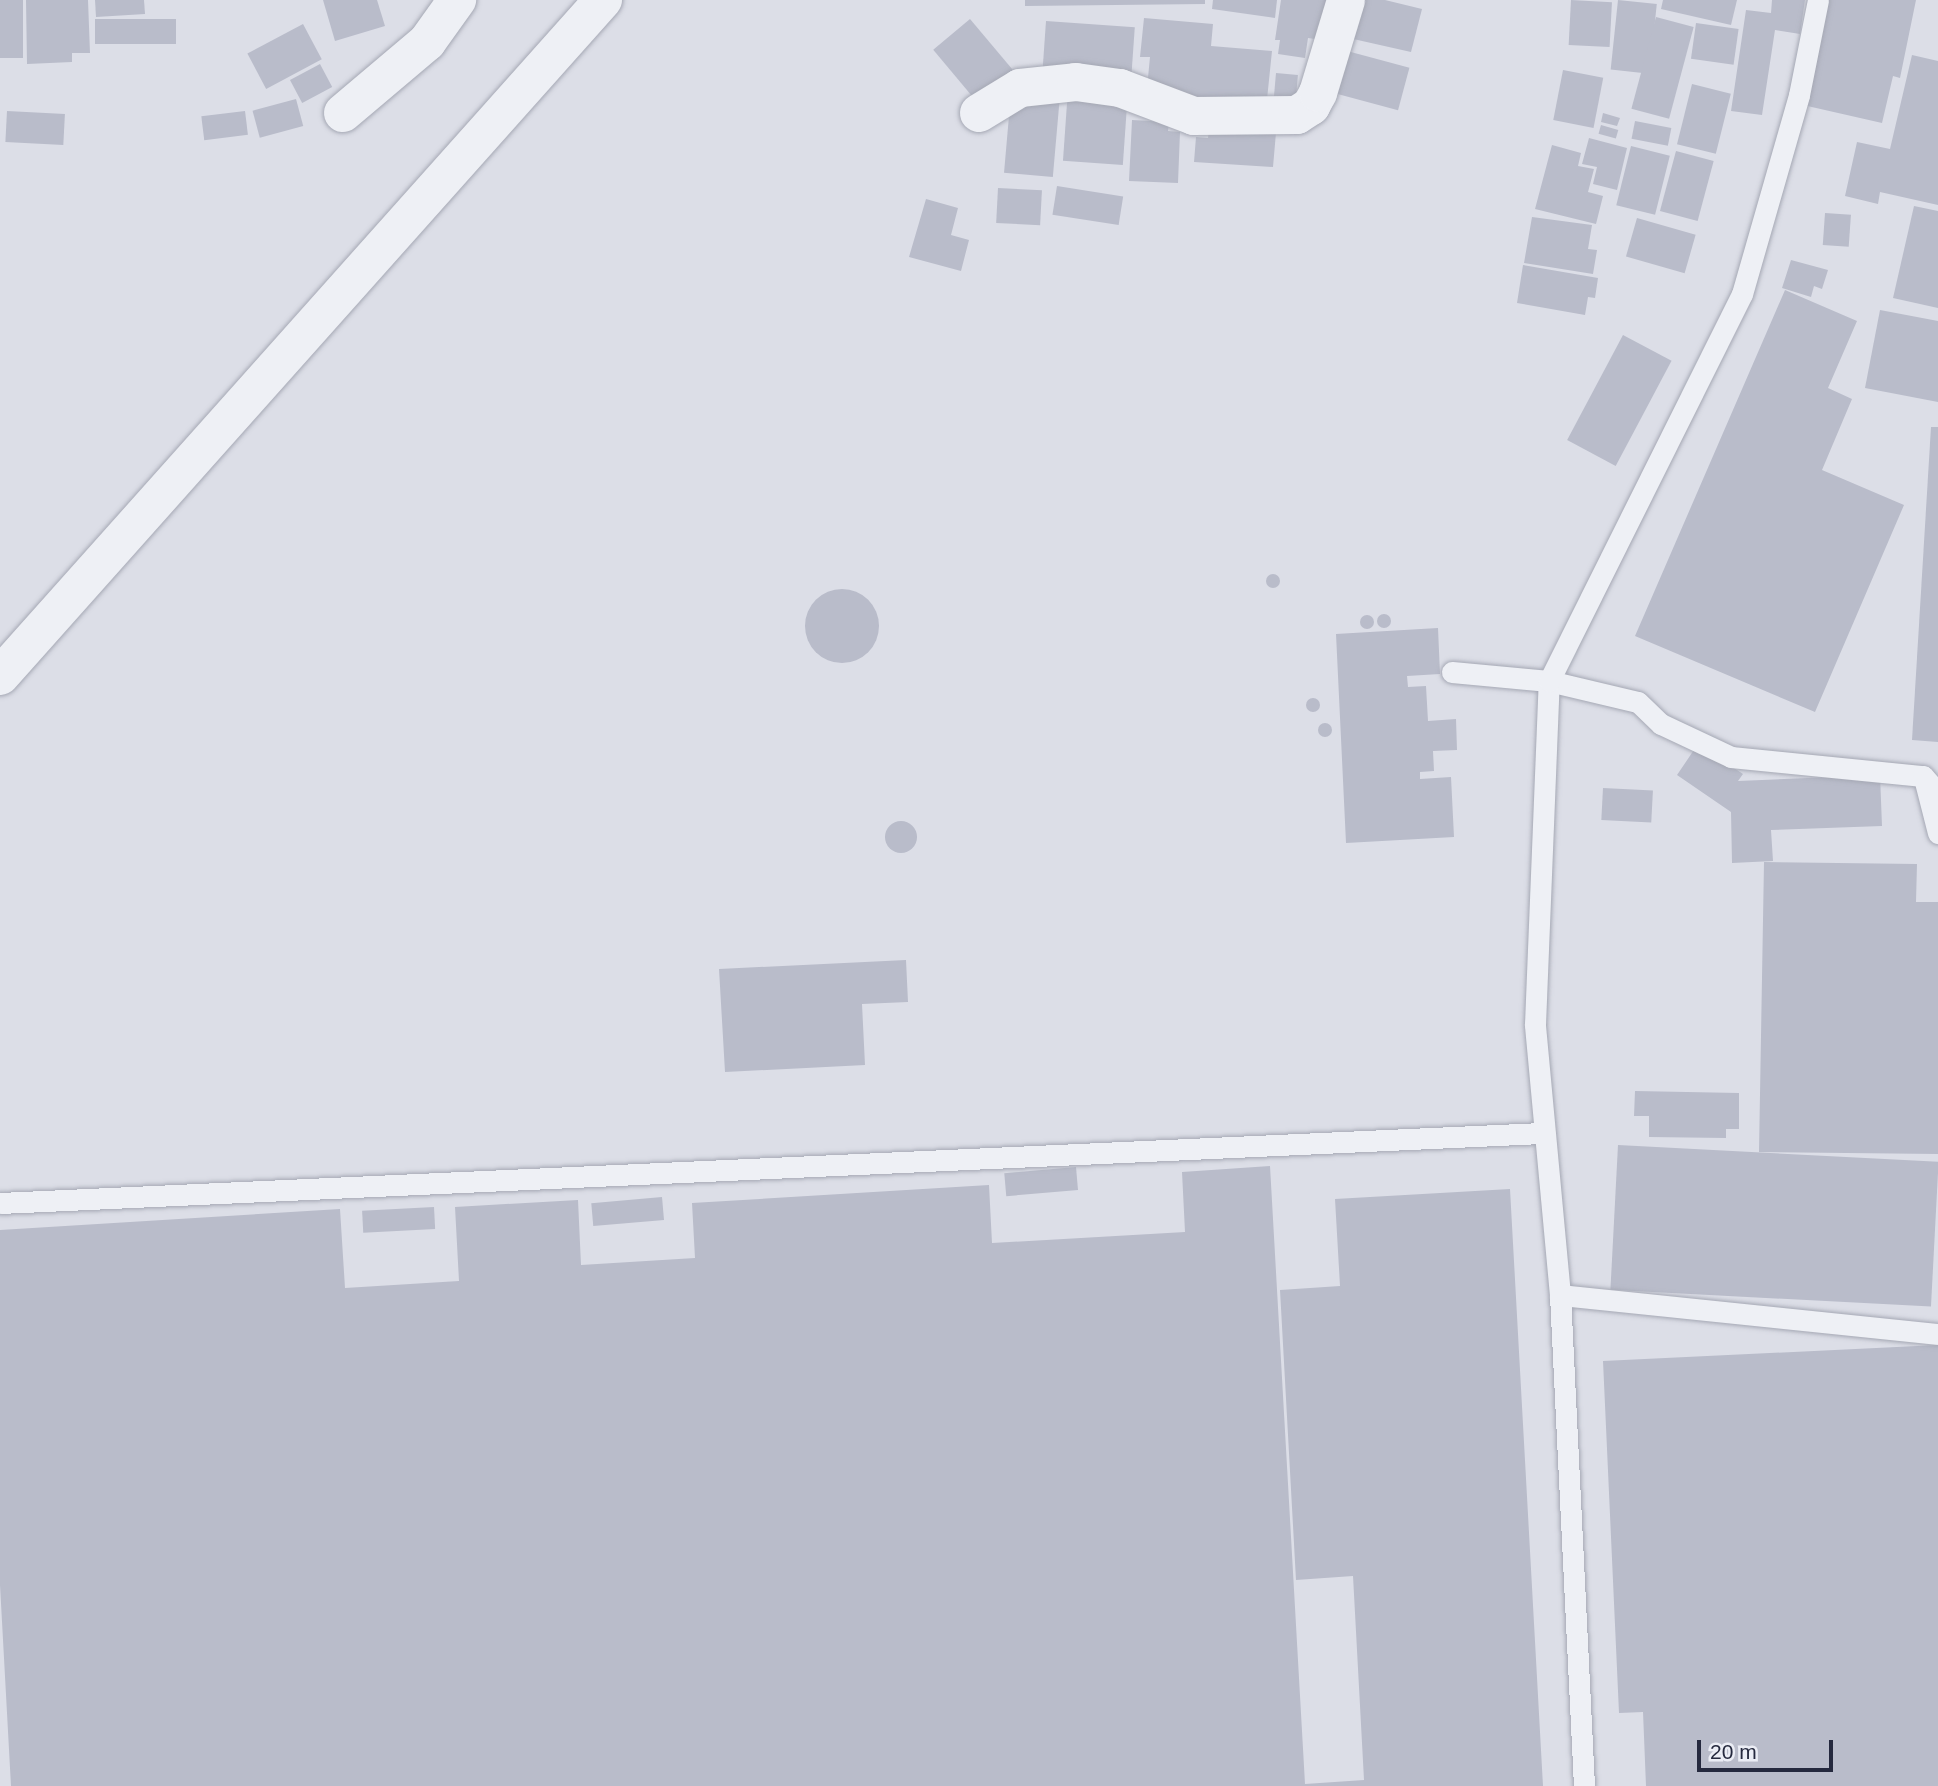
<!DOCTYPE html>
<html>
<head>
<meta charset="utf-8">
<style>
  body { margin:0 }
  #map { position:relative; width:1938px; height:1786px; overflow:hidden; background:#dcdee7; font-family:Helvetica,sans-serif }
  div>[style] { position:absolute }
  .building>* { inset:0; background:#b9bcca; transform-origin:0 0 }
  .round { border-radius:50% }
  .roads { filter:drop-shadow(0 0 2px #a5a8b4) drop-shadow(0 0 2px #a5a8b4) }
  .service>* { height:21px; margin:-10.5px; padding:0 10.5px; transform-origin:10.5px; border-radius:10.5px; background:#eef0f5 }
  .minor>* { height:38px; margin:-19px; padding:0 19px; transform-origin:19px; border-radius:19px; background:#eef0f5 }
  span { translate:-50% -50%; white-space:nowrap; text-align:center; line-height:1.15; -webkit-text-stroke:7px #ebedf5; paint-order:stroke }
  .scale { position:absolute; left:1697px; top:1740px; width:136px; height:32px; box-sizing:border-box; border:4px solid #25293e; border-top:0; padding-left:9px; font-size:21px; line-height:24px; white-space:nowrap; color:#25293e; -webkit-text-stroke:5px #ebedf5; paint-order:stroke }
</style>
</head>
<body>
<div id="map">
  <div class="building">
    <div style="left:0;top:0;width:23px;height:58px"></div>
    <div style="clip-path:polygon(26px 0,88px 0,90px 53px,72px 53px,72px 62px,27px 64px)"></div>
    <div style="clip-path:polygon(95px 0,144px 0,145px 14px,96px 17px)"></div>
    <div style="clip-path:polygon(323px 0,377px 0,385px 26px,335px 41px)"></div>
    <div style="clip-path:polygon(1025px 0,1205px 0,1205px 4px,1025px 6px)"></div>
    <div style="clip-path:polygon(1213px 0,1277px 0,1275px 18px,1212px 9px)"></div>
    <div style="clip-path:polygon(1281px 0,1327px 0,1322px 40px,1308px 38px,1305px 58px,1278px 54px,1280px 40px,1275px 40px)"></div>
    <div style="clip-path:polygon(1349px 0,1385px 0,1422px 9px,1411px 52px,1340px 36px)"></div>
    <div style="left:1571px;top:0;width:41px;height:45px;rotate:3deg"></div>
    <div style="left:1618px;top:0;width:39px;height:70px;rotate:6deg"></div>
    <div style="clip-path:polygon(1663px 0,1737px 0,1731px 25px,1661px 9px)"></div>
    <div style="clip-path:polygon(1772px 0,1805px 0,1800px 34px,1775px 30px,1762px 115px,1731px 111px,1746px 10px,1771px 13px)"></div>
    <div style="clip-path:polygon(1826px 0,1916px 0,1900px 78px,1893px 76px,1882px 123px,1803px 105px)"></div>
    <div style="left:1656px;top:17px;width:39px;height:95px;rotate:15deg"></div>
    <div style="clip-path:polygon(1144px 18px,1213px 24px,1211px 46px,1272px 51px,1266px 109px,1146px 98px,1150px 57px,1140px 57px)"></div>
    <div style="left:176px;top:19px;width:25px;height:81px;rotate:90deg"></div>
    <div style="left:970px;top:19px;width:70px;height:48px;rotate:50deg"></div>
    <div style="left:1046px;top:21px;width:89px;height:48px;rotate:4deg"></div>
    <div style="left:1696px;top:23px;width:43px;height:36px;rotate:8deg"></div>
    <div style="left:303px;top:24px;width:40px;height:63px;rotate:62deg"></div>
    <div style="left:1336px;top:48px;width:76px;height:44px;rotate:15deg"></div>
    <div style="clip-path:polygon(1912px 55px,1938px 61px,1938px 205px,1880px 192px,1878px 204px,1845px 196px,1857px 142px,1890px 149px)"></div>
    <div style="left:320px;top:64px;width:26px;height:34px;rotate:62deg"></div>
    <div style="left:1563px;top:70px;width:41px;height:51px;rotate:11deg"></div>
    <div style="left:1276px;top:73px;width:22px;height:23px;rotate:5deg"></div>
    <div style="left:1692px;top:84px;width:40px;height:62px;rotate:14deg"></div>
    <div style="left:1068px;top:89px;width:60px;height:72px;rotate:4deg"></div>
    <div style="left:1011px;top:93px;width:49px;height:80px;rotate:5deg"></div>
    <div style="left:296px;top:99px;width:28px;height:45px;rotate:75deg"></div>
    <div style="left:7px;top:111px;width:58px;height:31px;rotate:3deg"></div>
    <div style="left:245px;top:111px;width:24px;height:44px;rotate:83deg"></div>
    <div style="clip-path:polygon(1603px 113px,1620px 118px,1617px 126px,1601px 122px)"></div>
    <div style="clip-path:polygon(1210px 117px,1277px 121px,1273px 167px,1194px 162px,1196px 137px,1208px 138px)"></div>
    <div style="clip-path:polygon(1132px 120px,1169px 122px,1168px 131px,1180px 132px,1178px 183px,1129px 181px)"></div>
    <div style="left:1635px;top:121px;width:37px;height:18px;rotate:11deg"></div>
    <div style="left:1601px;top:125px;width:18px;height:9px;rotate:16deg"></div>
    <div style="clip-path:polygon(1589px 138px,1627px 148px,1617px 190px,1593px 184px,1597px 167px,1582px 164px)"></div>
    <div style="clip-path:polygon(1552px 145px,1581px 153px,1578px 166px,1594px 169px,1588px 192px,1603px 196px,1596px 224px,1535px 209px)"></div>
    <div style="left:1631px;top:146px;width:40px;height:61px;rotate:14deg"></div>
    <div style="left:1676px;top:151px;width:39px;height:62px;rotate:15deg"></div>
    <div style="left:1057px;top:186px;width:67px;height:29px;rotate:9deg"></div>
    <div style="left:998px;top:188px;width:44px;height:35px;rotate:3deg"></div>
    <div style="clip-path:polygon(926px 199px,958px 208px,951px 235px,969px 240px,961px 271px,909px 257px)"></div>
    <div style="clip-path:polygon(1914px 206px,1938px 211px,1938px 308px,1893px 298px)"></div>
    <div style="left:1825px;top:213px;width:26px;height:32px;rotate:4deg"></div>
    <div style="clip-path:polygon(1532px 217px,1592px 225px,1588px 249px,1597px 250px,1593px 274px,1524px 263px)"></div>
    <div style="left:1637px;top:218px;width:61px;height:40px;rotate:16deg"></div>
    <div style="clip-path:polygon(1791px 260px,1828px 270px,1822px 289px,1814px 286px,1811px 297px,1782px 288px)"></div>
    <div style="clip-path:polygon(1523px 265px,1598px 278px,1595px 298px,1588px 297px,1585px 315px,1517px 303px)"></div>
    <div style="clip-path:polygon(1785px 290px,1857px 321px,1828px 388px,1852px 399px,1822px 470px,1904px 505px,1815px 712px,1635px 636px)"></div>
    <div style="clip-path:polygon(1880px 310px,1938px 321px,1938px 402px,1865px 388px)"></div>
    <div style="left:1623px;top:335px;width:55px;height:119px;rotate:28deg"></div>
    <div style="clip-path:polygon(1931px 427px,1938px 427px,1938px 742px,1912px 740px)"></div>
    <div class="round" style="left:1266px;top:574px;width:14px;height:14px"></div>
    <div class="round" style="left:805px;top:589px;width:74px;height:74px"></div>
    <div class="round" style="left:1377px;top:614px;width:14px;height:14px"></div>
    <div class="round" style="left:1360px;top:615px;width:14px;height:14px"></div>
    <div style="clip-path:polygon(1438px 628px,1440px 674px,1407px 676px,1408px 687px,1426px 686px,1428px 721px,1456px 719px,1457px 750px,1433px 751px,1434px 771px,1420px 772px,1420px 779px,1451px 777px,1454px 837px,1346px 843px,1336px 634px)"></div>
    <div class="round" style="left:1306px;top:698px;width:14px;height:14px"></div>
    <div class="round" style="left:1318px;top:723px;width:14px;height:14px"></div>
    <div style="clip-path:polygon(1698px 744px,1743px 774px,1738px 781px,1880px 775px,1882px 826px,1771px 830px,1773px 861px,1732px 863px,1731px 812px,1677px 775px)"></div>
    <div style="left:1603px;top:788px;width:50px;height:32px;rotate:3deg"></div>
    <div class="round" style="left:885px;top:821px;width:32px;height:32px"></div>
    <div style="clip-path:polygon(1764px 862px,1917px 864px,1916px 902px,1938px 902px,1938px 1154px,1759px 1152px)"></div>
    <div style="clip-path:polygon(906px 960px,908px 1002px,862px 1004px,865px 1065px,725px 1072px,719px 969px)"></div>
    <div style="clip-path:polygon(1635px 1091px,1739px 1093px,1739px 1129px,1726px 1129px,1726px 1138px,1649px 1137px,1649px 1116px,1634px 1116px)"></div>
    <div style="left:1618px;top:1145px;width:321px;height:145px;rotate:3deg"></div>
    <div style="clip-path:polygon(1270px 1166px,1305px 1784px,1364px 1780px,1353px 1576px,1296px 1580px,1280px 1290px,1340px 1286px,1335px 1199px,1510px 1189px,1543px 1786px,11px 1786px,0 1585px,0 1230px,340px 1209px,345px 1288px,459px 1281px,455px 1207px,578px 1200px,581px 1265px,695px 1258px,692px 1203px,989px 1185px,992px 1243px,1185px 1232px,1182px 1172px)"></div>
    <div style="left:1076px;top:1167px;width:23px;height:72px;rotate:85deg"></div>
    <div style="left:662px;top:1197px;width:23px;height:71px;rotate:85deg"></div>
    <div style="left:434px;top:1207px;width:22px;height:72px;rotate:87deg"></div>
    <div style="clip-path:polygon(1938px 1345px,1938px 1786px,1646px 1786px,1643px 1712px,1619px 1713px,1603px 1361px)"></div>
  </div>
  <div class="roads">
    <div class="service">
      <div style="left:1452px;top:672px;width:97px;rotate:5.3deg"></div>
      <div style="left:1549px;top:681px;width:91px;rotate:13.3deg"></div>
      <div style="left:1638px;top:702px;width:32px;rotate:44deg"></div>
      <div style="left:1661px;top:724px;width:77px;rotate:25.2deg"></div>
      <div style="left:1731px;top:757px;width:193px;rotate:5.7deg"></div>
      <div style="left:1923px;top:776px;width:23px;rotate:49deg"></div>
      <div style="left:1924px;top:778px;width:57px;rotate:75.7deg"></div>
      <div style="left:0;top:1203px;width:1544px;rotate:-2.6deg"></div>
      <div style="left:1560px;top:1295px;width:380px;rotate:5.9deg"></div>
      <div style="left:1584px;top:1786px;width:492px;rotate:-92.8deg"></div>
      <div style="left:1560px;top:1295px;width:272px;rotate:-95.3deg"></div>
      <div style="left:1535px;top:1024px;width:343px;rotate:-87.7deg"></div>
      <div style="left:1549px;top:681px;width:432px;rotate:-63.5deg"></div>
      <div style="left:1742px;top:294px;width:207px;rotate:-74deg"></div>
      <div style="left:1799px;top:95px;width:97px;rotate:-78.7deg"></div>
    </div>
    <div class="minor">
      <div style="left:343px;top:113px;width:110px;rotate:-40.2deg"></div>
      <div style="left:427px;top:42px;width:52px;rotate:-54.5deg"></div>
      <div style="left:979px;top:113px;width:48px;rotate:-31.4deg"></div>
      <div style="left:1020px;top:88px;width:56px;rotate:-6.1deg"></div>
      <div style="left:1076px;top:82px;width:44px;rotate:7.8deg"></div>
      <div style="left:1120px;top:88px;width:79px;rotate:20.7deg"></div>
      <div style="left:1194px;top:116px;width:103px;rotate:-0.6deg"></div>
      <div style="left:1297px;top:115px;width:17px;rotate:-33deg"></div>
      <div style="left:1311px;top:106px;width:15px;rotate:-62deg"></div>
      <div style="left:1318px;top:93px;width:97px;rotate:-73.2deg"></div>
      <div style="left:0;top:676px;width:906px;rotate:-48.27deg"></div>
    </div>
  </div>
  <div class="scale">20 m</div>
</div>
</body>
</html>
